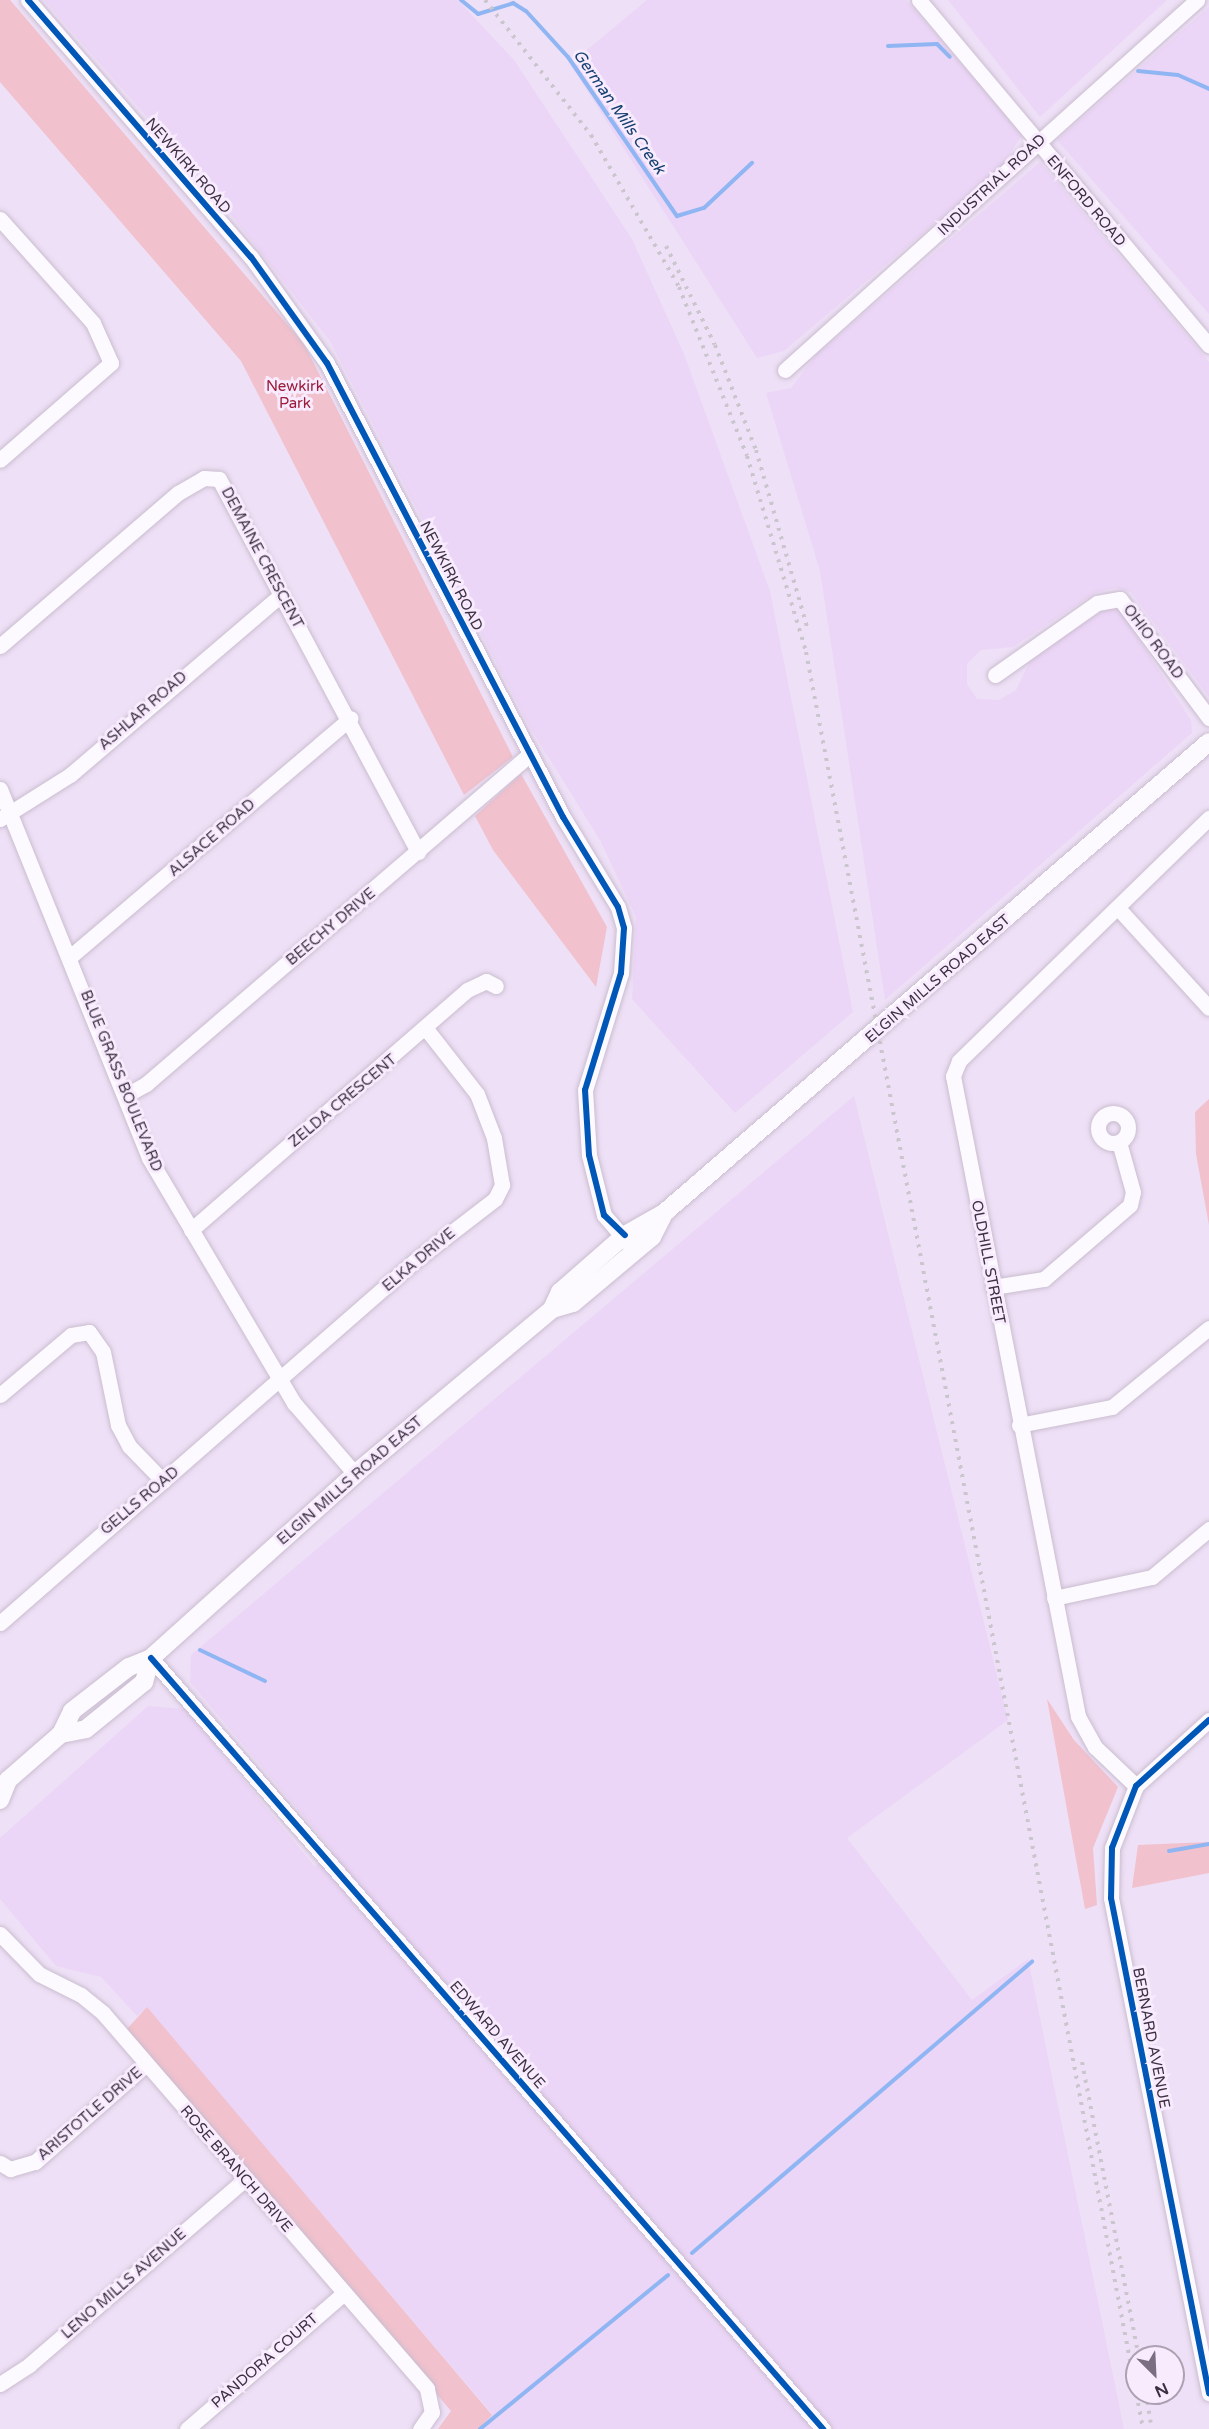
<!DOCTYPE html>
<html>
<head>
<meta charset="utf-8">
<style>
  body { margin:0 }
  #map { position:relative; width:1209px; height:2429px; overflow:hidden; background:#eee0f6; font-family:"Varela Round",sans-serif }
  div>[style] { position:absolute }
  .built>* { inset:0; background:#ecd6f7 }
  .green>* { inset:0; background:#f1c1cd }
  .stream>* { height:4px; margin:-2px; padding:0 2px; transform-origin:2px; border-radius:2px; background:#8fb6f3 }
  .roads { filter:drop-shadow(0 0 2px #cabdd0) drop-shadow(0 0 2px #cabdd0) }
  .minor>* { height:15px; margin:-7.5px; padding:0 7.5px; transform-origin:7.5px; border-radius:7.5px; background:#fcfafe }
  .minor>.ring { margin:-7.5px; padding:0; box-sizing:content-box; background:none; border:15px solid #fcfafe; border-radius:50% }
  .major>* { height:18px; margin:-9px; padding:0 9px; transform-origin:9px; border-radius:9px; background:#fcfafe }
  .rail>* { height:4px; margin-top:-2px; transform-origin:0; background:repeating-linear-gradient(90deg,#cbc6cd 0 3px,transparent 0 9px) }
  .cycleway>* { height:6px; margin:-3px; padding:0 3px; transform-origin:3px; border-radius:3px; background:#0057b8 }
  span { translate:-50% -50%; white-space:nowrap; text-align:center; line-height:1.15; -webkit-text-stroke:6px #f8ebfe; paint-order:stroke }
  .street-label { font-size:15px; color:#3d3043 }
  .park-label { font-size:15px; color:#9b1b38 }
  .water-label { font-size:16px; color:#164072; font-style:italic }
  .north { position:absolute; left:1125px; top:2345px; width:60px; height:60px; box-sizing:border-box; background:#f8ebfe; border:2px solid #ada0b3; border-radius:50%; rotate:156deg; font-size:16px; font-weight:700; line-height:24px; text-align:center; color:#3d3043 }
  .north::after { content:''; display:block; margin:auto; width:21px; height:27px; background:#7b6e82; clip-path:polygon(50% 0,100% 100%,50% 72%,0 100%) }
</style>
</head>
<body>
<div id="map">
  <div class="built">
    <div style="clip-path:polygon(44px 0,458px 0,514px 60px,632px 239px,684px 354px,770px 591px,853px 1012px,735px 1113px,632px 999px,636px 917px,600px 840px,529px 726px,330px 341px,214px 193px)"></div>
    <div style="clip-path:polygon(647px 0,906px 0,1022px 135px,1003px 165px,784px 351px,757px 358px,570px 64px)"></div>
    <div style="clip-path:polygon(948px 0,1167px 0,1040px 117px)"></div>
    <div style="clip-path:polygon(1209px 7px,1209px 314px,1057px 140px)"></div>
    <div style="clip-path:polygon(1040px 162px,1209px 362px,1209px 697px,1131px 592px,1115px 588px,1095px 593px,1013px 647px,981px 650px,967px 664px,967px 684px,977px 699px,999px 700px,1016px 690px,1032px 657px,1106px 608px,1120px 610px,1191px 720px,1192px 733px,885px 1000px,820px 571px,766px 393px,791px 388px,816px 355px)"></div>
    <div style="clip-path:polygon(854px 1096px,1008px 1720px,847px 1838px,972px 2000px,1028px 1959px,1124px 2429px,478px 2429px,492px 2414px,147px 2008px,137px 2016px,101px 1977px,56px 1966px,0 1899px,0 1838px,148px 1706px,185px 1709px,315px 1867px,333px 1851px,190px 1682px,191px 1655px)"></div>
  </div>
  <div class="green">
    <div style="clip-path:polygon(0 0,10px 0,304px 344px,513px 757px,464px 795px,241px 361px,0 82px)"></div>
    <div style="clip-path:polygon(521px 774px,607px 927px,596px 987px,493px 850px,475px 816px)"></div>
    <div style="clip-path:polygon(1209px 1099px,1209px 1225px,1196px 1154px,1195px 1112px)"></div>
    <div style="clip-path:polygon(1047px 1699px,1074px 1740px,1118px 1787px,1093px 1848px,1097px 1905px,1085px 1909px)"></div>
    <div style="clip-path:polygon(1209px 1842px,1209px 1873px,1132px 1888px,1138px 1845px)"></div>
    <div style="clip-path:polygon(147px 2007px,492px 2415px,478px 2429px,438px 2429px,451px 2411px,126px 2030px)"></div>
  </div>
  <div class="stream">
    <div style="left:461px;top:0;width:22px;rotate:39deg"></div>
    <div style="left:478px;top:14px;width:37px;rotate:-17deg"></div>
    <div style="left:513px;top:3px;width:15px;rotate:32deg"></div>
    <div style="left:526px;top:11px;width:62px;rotate:47.6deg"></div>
    <div style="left:568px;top:57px;width:193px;rotate:55.6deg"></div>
    <div style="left:677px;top:216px;width:28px;rotate:-17deg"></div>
    <div style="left:704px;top:208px;width:66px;rotate:-43.2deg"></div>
    <div style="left:888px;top:46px;width:49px;rotate:-2.3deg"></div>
    <div style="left:937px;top:44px;width:18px;rotate:45deg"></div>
    <div style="left:1138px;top:71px;width:40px;rotate:5.7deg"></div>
    <div style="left:1178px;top:75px;width:34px;rotate:24deg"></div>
    <div style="left:200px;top:1650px;width:72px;rotate:25.5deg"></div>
    <div style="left:1169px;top:1851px;width:41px;rotate:-9.9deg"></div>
    <div style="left:692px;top:2253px;width:448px;rotate:-40.6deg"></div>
    <div style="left:480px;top:2429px;width:243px;rotate:-39.3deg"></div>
  </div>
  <div class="roads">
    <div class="minor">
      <div style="left:28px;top:0;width:340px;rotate:49.1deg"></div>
      <div style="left:251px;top:257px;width:130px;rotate:54.4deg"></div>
      <div style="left:327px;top:363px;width:512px;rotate:62.53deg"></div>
      <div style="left:563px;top:817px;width:105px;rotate:58.6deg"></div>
      <div style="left:618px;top:907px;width:22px;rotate:74deg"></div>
      <div style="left:624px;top:928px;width:45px;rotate:93.8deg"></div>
      <div style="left:621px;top:973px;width:122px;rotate:107.1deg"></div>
      <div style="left:585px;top:1090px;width:65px;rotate:86.5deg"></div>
      <div style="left:589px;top:1155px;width:62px;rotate:76deg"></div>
      <div style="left:604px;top:1215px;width:48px;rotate:49.3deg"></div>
      <div style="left:919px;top:0;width:451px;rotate:50deg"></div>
      <div style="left:0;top:219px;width:140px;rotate:48.2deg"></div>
      <div style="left:93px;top:323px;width:44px;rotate:65.8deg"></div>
      <div style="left:111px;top:363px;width:147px;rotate:138.9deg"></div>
      <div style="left:785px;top:370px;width:554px;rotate:-41.93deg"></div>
      <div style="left:0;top:646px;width:235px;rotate:-40.7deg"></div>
      <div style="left:178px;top:493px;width:30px;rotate:-30deg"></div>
      <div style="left:204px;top:478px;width:15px;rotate:4deg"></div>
      <div style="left:219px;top:479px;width:423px;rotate:61.9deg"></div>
      <div style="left:995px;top:675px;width:125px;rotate:-35.2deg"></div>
      <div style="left:1097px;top:603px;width:23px;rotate:-10deg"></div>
      <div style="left:1120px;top:599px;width:149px;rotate:53.2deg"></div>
      <div style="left:0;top:789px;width:398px;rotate:68deg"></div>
      <div style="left:149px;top:1158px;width:285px;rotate:59.4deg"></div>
      <div style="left:294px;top:1403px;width:94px;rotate:49.3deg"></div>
      <div style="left:0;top:819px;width:83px;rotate:-32.2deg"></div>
      <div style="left:70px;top:775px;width:277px;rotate:-40.5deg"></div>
      <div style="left:1118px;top:908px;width:135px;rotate:47.7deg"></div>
      <div style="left:71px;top:956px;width:367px;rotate:-40.4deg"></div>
      <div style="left:128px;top:1094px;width:21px;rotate:-29deg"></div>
      <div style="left:146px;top:1084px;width:506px;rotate:-40.67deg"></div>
      <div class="ring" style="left:1098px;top:1113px;width:15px;height:15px"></div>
      <div style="left:191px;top:1230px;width:366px;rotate:-41deg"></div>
      <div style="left:467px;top:990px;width:21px;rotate:-25deg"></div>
      <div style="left:486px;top:981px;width:11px;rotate:27deg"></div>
      <div style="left:993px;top:1287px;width:52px;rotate:-8.9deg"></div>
      <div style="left:1044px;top:1279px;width:113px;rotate:-40.7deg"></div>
      <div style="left:1130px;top:1205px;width:13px;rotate:-77deg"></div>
      <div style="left:1133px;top:1192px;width:52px;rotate:-105.6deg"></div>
      <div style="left:0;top:1395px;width:93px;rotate:-40.2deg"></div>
      <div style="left:71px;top:1335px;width:18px;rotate:-9deg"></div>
      <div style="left:89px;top:1332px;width:24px;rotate:55deg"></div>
      <div style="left:103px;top:1352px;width:75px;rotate:78.4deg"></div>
      <div style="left:118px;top:1425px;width:24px;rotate:62deg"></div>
      <div style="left:129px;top:1446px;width:49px;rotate:45.8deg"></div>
      <div style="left:1019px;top:1425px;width:95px;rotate:-11deg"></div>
      <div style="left:1112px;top:1407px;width:125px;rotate:-39.2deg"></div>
      <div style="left:1054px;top:1598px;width:100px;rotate:-12.1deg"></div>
      <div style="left:1152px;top:1577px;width:75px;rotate:-40.1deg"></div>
      <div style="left:0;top:1623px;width:554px;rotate:-41.12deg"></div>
      <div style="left:417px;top:1259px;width:98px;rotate:-37.6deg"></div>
      <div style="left:495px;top:1199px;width:16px;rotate:-63deg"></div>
      <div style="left:502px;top:1185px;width:48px;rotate:-99.7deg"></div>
      <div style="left:494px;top:1138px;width:47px;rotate:-111.1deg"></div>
      <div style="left:477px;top:1094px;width:81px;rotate:-128deg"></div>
      <div style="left:151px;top:1658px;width:1023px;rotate:48.92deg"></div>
      <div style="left:1209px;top:1720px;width:98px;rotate:137.9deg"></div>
      <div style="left:1136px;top:1786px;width:66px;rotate:111.2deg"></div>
      <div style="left:1112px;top:1848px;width:50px;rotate:91.1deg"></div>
      <div style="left:1111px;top:1898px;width:505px;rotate:78.8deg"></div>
      <div style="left:1136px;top:1786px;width:57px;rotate:-136.4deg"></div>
      <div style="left:1095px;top:1747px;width:35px;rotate:-119deg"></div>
      <div style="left:1078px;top:1716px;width:652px;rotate:-101.05deg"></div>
      <div style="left:953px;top:1076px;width:16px;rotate:-68deg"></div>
      <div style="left:959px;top:1061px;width:349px;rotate:-44.2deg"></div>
      <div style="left:0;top:1934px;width:56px;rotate:45.7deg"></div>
      <div style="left:39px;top:1974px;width:47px;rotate:26.6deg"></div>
      <div style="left:81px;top:1995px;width:28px;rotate:39deg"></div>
      <div style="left:103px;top:2013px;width:496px;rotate:49.2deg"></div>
      <div style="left:427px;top:2389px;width:24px;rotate:78deg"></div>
      <div style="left:432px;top:2412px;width:21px;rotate:125deg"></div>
      <div style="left:0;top:2163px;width:12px;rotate:31deg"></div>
      <div style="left:10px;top:2169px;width:26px;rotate:-16deg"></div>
      <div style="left:35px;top:2162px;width:148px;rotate:-41.4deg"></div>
      <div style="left:0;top:2384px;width:35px;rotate:-33deg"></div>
      <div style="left:29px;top:2365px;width:285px;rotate:-40.7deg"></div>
      <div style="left:187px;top:2429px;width:206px;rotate:-40.9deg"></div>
    </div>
    <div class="major">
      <div style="left:552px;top:1309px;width:22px;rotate:-16deg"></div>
      <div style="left:573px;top:1303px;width:103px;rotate:-39.9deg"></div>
      <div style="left:652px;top:1237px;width:27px;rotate:-63deg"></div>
      <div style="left:61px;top:1734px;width:25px;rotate:-11deg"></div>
      <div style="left:86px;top:1729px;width:75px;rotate:-39deg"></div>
      <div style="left:144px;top:1682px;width:25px;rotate:-74deg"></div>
      <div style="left:0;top:1800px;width:22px;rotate:-68deg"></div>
      <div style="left:8px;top:1780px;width:70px;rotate:-41deg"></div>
      <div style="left:61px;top:1734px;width:25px;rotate:-64deg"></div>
      <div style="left:72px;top:1711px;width:72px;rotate:-37.7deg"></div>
      <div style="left:129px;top:1667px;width:24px;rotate:-22deg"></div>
      <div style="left:151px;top:1658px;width:275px;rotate:-42deg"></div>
      <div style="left:355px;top:1474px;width:257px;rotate:-39.9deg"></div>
      <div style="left:552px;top:1309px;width:19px;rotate:-65deg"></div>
      <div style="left:560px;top:1292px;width:86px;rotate:-41.2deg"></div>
      <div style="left:625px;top:1235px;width:45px;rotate:-29.4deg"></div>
      <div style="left:664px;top:1213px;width:720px;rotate:-40.83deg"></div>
    </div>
  </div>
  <div class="rail">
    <div style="left:485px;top:0;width:172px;rotate:51.9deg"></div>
    <div style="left:591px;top:135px;width:176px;rotate:59.9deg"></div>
    <div style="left:679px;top:287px;width:182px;rotate:68.1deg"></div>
    <div style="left:747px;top:456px;width:205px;rotate:73.2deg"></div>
    <div style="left:806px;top:652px;width:1809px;rotate:79.26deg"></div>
    <div style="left:666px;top:246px;width:110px;rotate:63.7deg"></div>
    <div style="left:715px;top:345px;width:113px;rotate:68.7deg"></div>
    <div style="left:756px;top:450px;width:187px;rotate:73.9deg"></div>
    <div style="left:1082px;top:2062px;width:300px;rotate:79.1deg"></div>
    <div style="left:1146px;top:2393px;width:36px;rotate:81deg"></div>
  </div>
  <div class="cycleway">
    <div style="left:28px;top:0;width:340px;rotate:49.1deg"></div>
    <div style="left:251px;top:257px;width:130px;rotate:54.4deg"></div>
    <div style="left:327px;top:363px;width:512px;rotate:62.53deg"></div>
    <div style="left:563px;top:817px;width:105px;rotate:58.6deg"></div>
    <div style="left:618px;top:907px;width:22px;rotate:74deg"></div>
    <div style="left:624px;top:928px;width:45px;rotate:93.8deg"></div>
    <div style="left:621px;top:973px;width:122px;rotate:107.1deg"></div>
    <div style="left:585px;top:1090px;width:65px;rotate:86.5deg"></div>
    <div style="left:589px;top:1155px;width:62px;rotate:76deg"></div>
    <div style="left:604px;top:1215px;width:29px;rotate:44deg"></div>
    <div style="left:151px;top:1658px;width:1023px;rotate:48.92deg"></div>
    <div style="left:1209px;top:1720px;width:98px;rotate:137.9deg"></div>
    <div style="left:1136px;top:1786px;width:66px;rotate:111.2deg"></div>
    <div style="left:1112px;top:1848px;width:50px;rotate:91.1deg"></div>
    <div style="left:1111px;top:1898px;width:505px;rotate:78.8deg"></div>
  </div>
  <div class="street-label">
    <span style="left:188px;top:166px;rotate:49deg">NEWKIRK ROAD</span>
    <span style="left:992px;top:185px;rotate:-43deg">INDUSTRIAL ROAD</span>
    <span style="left:1086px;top:201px;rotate:50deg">ENFORD ROAD</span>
    <span style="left:262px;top:558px;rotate:62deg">DEMAINE CRESCENT</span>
    <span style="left:451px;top:576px;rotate:63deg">NEWKIRK ROAD</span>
    <span style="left:1153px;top:642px;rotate:53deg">OHIO ROAD</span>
    <span style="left:143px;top:711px;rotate:-41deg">ASHLAR ROAD</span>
    <span style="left:212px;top:838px;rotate:-41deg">ALSACE ROAD</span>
    <span style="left:331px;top:927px;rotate:-40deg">BEECHY DRIVE</span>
    <span style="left:938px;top:979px;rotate:-41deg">ELGIN MILLS ROAD EAST</span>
    <span style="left:121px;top:1081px;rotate:68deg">BLUE GRASS BOULEVARD</span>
    <span style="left:343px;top:1101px;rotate:-40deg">ZELDA CRESCENT</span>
    <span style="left:419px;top:1260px;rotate:-40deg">ELKA DRIVE</span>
    <span style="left:988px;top:1262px;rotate:79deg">OLDHILL STREET</span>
    <span style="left:350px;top:1481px;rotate:-41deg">ELGIN MILLS ROAD EAST</span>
    <span style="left:140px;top:1501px;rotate:-40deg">GELLS ROAD</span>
    <span style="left:497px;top:2035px;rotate:49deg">EDWARD AVENUE</span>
    <span style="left:1151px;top:2038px;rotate:79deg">BERNARD AVENUE</span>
    <span style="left:90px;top:2114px;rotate:-41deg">ARISTOTLE DRIVE</span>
    <span style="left:236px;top:2169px;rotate:49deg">ROSE BRANCH DRIVE</span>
    <span style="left:124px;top:2284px;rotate:-41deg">LENO MILLS AVENUE</span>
    <span style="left:265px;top:2361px;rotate:-41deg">PANDORA COURT</span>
  </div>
  <div class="park-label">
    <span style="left:295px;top:395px">Newkirk<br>Park</span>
  </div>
  <div class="water-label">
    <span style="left:619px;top:112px;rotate:55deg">German Mills Creek</span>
  </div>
  <div class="north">N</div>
</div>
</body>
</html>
